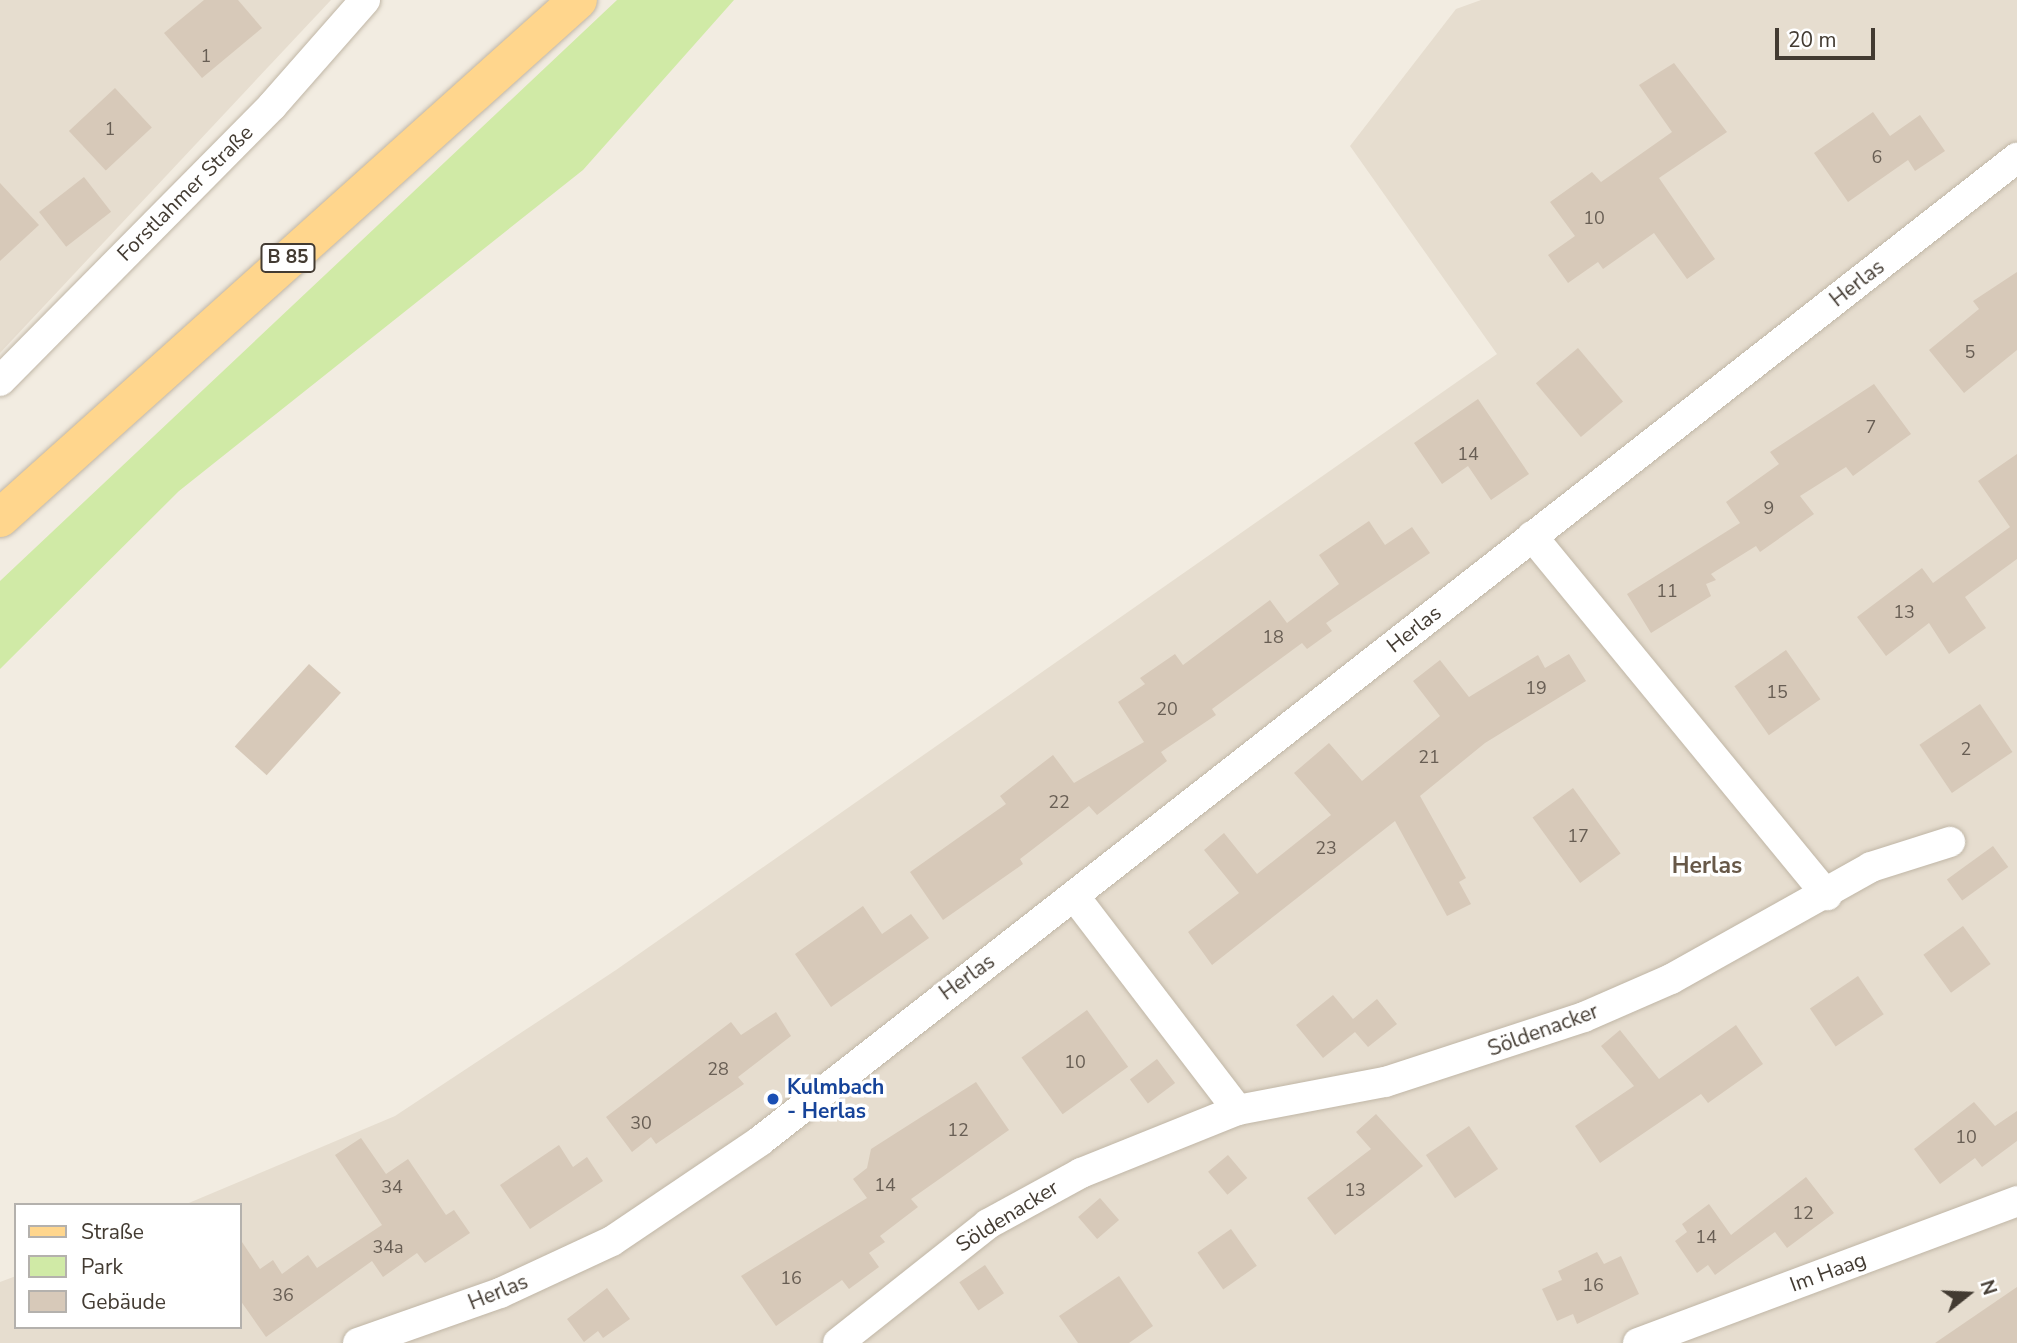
<!DOCTYPE html>
<html>
<head>
<meta charset="utf-8">
<style>
  body { margin:0 }
  #map { position:relative; width:2017px; height:1343px; overflow:hidden; background:#f2ece1; font-family:"Nunito Sans",sans-serif }
  div>[style] { position:absolute }
  .residential>* { inset:0; background:#e6ddcf }
  .green>* { inset:0; background:#d0eaa6 }
  .building>* { inset:0; background:#d7c9b9; transform-origin:0 0 }
  .roads { filter:drop-shadow(0 0 2px #c0b6a6) drop-shadow(0 0 2px #c0b6a6) }
  .minor>* { height:30px; margin:-15px; padding:0 15px; transform-origin:15px; border-radius:15px; background:#fff }
  .primary>* { height:38px; margin:-19px; padding:0 19px; transform-origin:19px; border-radius:19px; background:#ffd68d }
  .dots>* { width:19px; height:19px; translate:-50% -50%; box-sizing:border-box; border:4px solid #fff; border-radius:50% }
  span { translate:-50% -50%; white-space:nowrap; text-align:center; line-height:1.15; -webkit-text-stroke:7px #fff; paint-order:stroke }
  .number-label { font-size:18px; color:#685e54 }
  .number-label span { -webkit-text-stroke-width:0 }
  .shield-label span { padding:2px 5px; background:#fff; border:2px solid; border-radius:5px; -webkit-text-stroke-width:0 }
  .shield-label { font-size:19px; color:#433b32; font-weight:700 }
  .street-label { font-size:21px; color:#433b32 }
  .transit-label { font-size:21px; color:#164399; font-weight:700 }
  .left { translate:0 -50%; text-align:left }
  .neighbourhood-label { font-size:23px; color:#675848; font-weight:700 }
  .legend { position:absolute; left:14px; top:1203px; width:228px; height:126px; box-sizing:border-box; background:#fff; border:2px solid #b4b1ad; margin:0; padding:9px 12px; list-style:none; font-size:21px; color:#433b32 }
  .legend li { display:flex; align-items:center; gap:14px; height:35px }
  .legend b { width:35px; border:2px solid #b4b1ad }
  .north { position:absolute; left:1933px; top:1259px; width:70px; height:70px; -webkit-text-stroke:5px #fff; paint-order:stroke; rotate:72deg; font-size:19px; font-weight:700; line-height:28px; text-align:center; color:#433b32 }
  .north::after { content:''; display:block; margin:auto; width:24px; height:32px; background:#433b32; clip-path:polygon(50% 0,100% 100%,50% 72%,0 100%) }
  .scale { position:absolute; left:1775px; top:28px; width:100px; height:32px; box-sizing:border-box; border:4px solid #433b32; border-top:0; padding-left:9px; font-size:21px; line-height:24px; white-space:nowrap; color:#433b32; -webkit-text-stroke:5px #fff; paint-order:stroke }
</style>
</head>
<body>
<div id="map">
  <div class="residential">
    <div style="clip-path:polygon(0 0,331px 0,0 353px)"></div>
    <div style="clip-path:polygon(1481px 0,2017px 0,2017px 1343px,0 1343px,0 1282px,16px 1276px,16px 1327px,240px 1327px,240px 1205px,184px 1205px,395px 1116px,616px 970px,1497px 354px,1350px 146px,1456px 9px)"></div>
  </div>
  <div class="green">
    <div style="clip-path:polygon(617px 0,734px 0,583px 170px,179px 491px,0 669px,0 581px)"></div>
  </div>
  <div class="building">
    <div style="clip-path:polygon(204px 0,238px 0,262px 28px,202px 78px,164px 33px)"></div>
    <div style="clip-path:polygon(1674px 63px,1727px 132px,1659px 178px,1715px 259px,1687px 279px,1654px 233px,1603px 269px,1598px 262px,1568px 283px,1548px 255px,1575px 236px,1550px 202px,1592px 172px,1601px 182px,1672px 132px,1639px 85px)"></div>
    <div style="left:115px;top:88px;width:54px;height:63px;rotate:47deg"></div>
    <div style="clip-path:polygon(1873px 112px,1890px 136px,1920px 115px,1945px 151px,1915px 171px,1908px 160px,1848px 202px,1814px 153px)"></div>
    <div style="left:84px;top:177px;width:44px;height:57px;rotate:52deg"></div>
    <div style="clip-path:polygon(0 183px,39px 225px,0 261px)"></div>
    <div style="clip-path:polygon(2017px 272px,2017px 350px,1964px 393px,1929px 350px,1979px 309px,1973px 301px)"></div>
    <div style="left:1578px;top:348px;width:70px;height:55px;rotate:50deg"></div>
    <div style="clip-path:polygon(1874px 384px,1911px 434px,1853px 476px,1846px 467px,1800px 496px,1814px 514px,1760px 552px,1756px 546px,1711px 574px,1716px 580px,1706px 584px,1711px 596px,1651px 633px,1627px 594px,1740px 523px,1726px 502px,1779px 464px,1770px 452px)"></div>
    <div style="clip-path:polygon(1478px 399px,1529px 474px,1491px 500px,1468px 466px,1442px 484px,1414px 443px)"></div>
    <div style="clip-path:polygon(2017px 454px,2017px 559px,1965px 597px,1986px 628px,1949px 654px,1929px 623px,1886px 656px,1857px 617px,1922px 568px,1933px 583px,2010px 527px,1978px 481px)"></div>
    <div style="clip-path:polygon(1369px 521px,1385px 545px,1412px 527px,1430px 553px,1326px 623px,1332px 631px,1307px 649px,1302px 643px,1212px 709px,1216px 715px,1161px 752px,1167px 761px,1097px 815px,1089px 806px,1020px 859px,1023px 864px,943px 920px,910px 872px,1006px 804px,1000px 796px,1053px 755px,1074px 783px,1144px 742px,1118px 702px,1145px 684px,1140px 678px,1175px 654px,1183px 665px,1270px 600px,1287px 623px,1339px 584px,1319px 555px)"></div>
    <div style="left:1786px;top:650px;width:60px;height:63px;rotate:55deg"></div>
    <div style="clip-path:polygon(1569px 654px,1586px 681px,1485px 743px,1420px 796px,1466px 878px,1459px 882px,1471px 904px,1447px 916px,1395px 821px,1212px 965px,1188px 932px,1239px 893px,1204px 850px,1224px 833px,1257px 874px,1331px 815px,1294px 773px,1329px 743px,1362px 781px,1440px 716px,1413px 681px,1440px 660px,1469px 697px,1538px 655px,1545px 668px)"></div>
    <div style="left:309px;top:664px;width:43px;height:111px;rotate:42deg"></div>
    <div style="left:1980px;top:704px;width:58px;height:73px;rotate:56deg"></div>
    <div style="left:1573px;top:788px;width:81px;height:50px;rotate:54deg"></div>
    <div style="left:1993px;top:846px;width:26px;height:57px;rotate:54deg"></div>
    <div style="clip-path:polygon(863px 906px,882px 934px,911px 914px,929px 938px,831px 1007px,795px 954px)"></div>
    <div style="left:1963px;top:926px;width:47px;height:49px;rotate:54deg"></div>
    <div style="left:1858px;top:976px;width:46px;height:58px;rotate:56deg"></div>
    <div style="clip-path:polygon(1333px 995px,1353px 1019px,1377px 999px,1397px 1024px,1368px 1047px,1355px 1032px,1323px 1058px,1296px 1025px)"></div>
    <div style="left:1087px;top:1010px;width:70px;height:81px;rotate:54deg"></div>
    <div style="clip-path:polygon(776px 1012px,791px 1036px,738px 1077px,744px 1084px,656px 1144px,651px 1137px,632px 1152px,606px 1117px,731px 1022px,741px 1035px)"></div>
    <div style="clip-path:polygon(1736px 1025px,1763px 1064px,1708px 1103px,1701px 1094px,1600px 1163px,1575px 1126px,1634px 1086px,1601px 1046px,1620px 1030px,1659px 1079px)"></div>
    <div style="left:1157px;top:1059px;width:30px;height:34px;rotate:53deg"></div>
    <div style="clip-path:polygon(976px 1082px,1009px 1130px,911px 1199px,918px 1207px,880px 1236px,885px 1242px,869px 1253px,879px 1267px,849px 1289px,842px 1280px,776px 1326px,741px 1276px,867px 1198px,853px 1179px,867px 1168px,871px 1149px)"></div>
    <div style="clip-path:polygon(1974px 1102px,1995px 1126px,2017px 1111px,2017px 1141px,1982px 1167px,1975px 1158px,1940px 1184px,1914px 1149px)"></div>
    <div style="clip-path:polygon(1376px 1114px,1423px 1166px,1335px 1235px,1307px 1198px,1371px 1149px,1356px 1132px)"></div>
    <div style="left:1469px;top:1126px;width:52px;height:52px;rotate:56deg"></div>
    <div style="clip-path:polygon(361px 1138px,386px 1174px,408px 1159px,446px 1215px,454px 1210px,470px 1233px,425px 1263px,417px 1253px,383px 1277px,372px 1261px,266px 1337px,240px 1300px,240px 1239px,260px 1269px,273px 1260px,282px 1274px,308px 1255px,317px 1268px,382px 1225px,335px 1155px)"></div>
    <div style="clip-path:polygon(559px 1145px,573px 1167px,587px 1157px,603px 1181px,530px 1229px,500px 1185px)"></div>
    <div style="left:1228px;top:1155px;width:30px;height:26px;rotate:50deg"></div>
    <div style="clip-path:polygon(1806px 1177px,1834px 1213px,1787px 1248px,1775px 1232px,1715px 1275px,1708px 1265px,1697px 1273px,1675px 1241px,1687px 1232px,1682px 1224px,1709px 1204px,1731px 1235px)"></div>
    <div style="left:1100px;top:1198px;width:29px;height:29px;rotate:49deg"></div>
    <div style="left:1231px;top:1229px;width:45px;height:41px;rotate:55deg"></div>
    <div style="clip-path:polygon(1597px 1252px,1604px 1264px,1621px 1256px,1639px 1294px,1577px 1324px,1573px 1314px,1557px 1321px,1542px 1289px,1562px 1280px,1558px 1271px)"></div>
    <div style="left:985px;top:1265px;width:34px;height:31px;rotate:56deg"></div>
    <div style="clip-path:polygon(1119px 1276px,1153px 1326px,1129px 1343px,1078px 1343px,1059px 1316px)"></div>
    <div style="clip-path:polygon(2017px 1287px,2017px 1343px,1935px 1343px)"></div>
    <div style="clip-path:polygon(607px 1288px,630px 1319px,603px 1338px,598px 1331px,584px 1342px,567px 1319px)"></div>
  </div>
  <div class="roads">
    <div class="minor">
      <div style="left:0;top:381px;width:387px;rotate:-45.3deg"></div>
      <div style="left:272px;top:106px;width:141px;rotate:-48.7deg"></div>
      <div style="left:1532px;top:536px;width:465px;rotate:50.6deg"></div>
      <div style="left:1075px;top:897px;width:268px;rotate:52.6deg"></div>
      <div style="left:358px;top:1343px;width:151px;rotate:-19.4deg"></div>
      <div style="left:500px;top:1293px;width:123px;rotate:-24.9deg"></div>
      <div style="left:612px;top:1241px;width:179px;rotate:-34deg"></div>
      <div style="left:760px;top:1141px;width:1596px;rotate:-38.03deg"></div>
      <div style="left:838px;top:1343px;width:191px;rotate:-38.4deg"></div>
      <div style="left:988px;top:1224px;width:106px;rotate:-28.7deg"></div>
      <div style="left:1081px;top:1173px;width:169px;rotate:-21.9deg"></div>
      <div style="left:1238px;top:1110px;width:150px;rotate:-10.8deg"></div>
      <div style="left:1385px;top:1082px;width:209px;rotate:-18.1deg"></div>
      <div style="left:1584px;top:1017px;width:95px;rotate:-23.6deg"></div>
      <div style="left:1671px;top:979px;width:229px;rotate:-29.2deg"></div>
      <div style="left:1871px;top:867px;width:83px;rotate:-17.6deg"></div>
      <div style="left:1638px;top:1343px;width:405px;rotate:-20.5deg"></div>
    </div>
    <div class="primary">
      <div style="left:0;top:518px;width:776px;rotate:-41.87deg"></div>
    </div>
  </div>
  <div class="dots">
    <div style="left:773px;top:1099px;background:#1a4fb4"></div>
  </div>
  <div class="number-label">
    <span style="left:206px;top:56px">1</span>
    <span style="left:110px;top:129px">1</span>
    <span style="left:1877px;top:157px">6</span>
    <span style="left:1594px;top:218px">10</span>
    <span style="left:1970px;top:352px">5</span>
    <span style="left:1871px;top:427px">7</span>
    <span style="left:1468px;top:454px">14</span>
    <span style="left:1769px;top:508px">9</span>
    <span style="left:1667px;top:591px">11</span>
    <span style="left:1904px;top:612px">13</span>
    <span style="left:1273px;top:637px">18</span>
    <span style="left:1536px;top:688px">19</span>
    <span style="left:1777px;top:692px">15</span>
    <span style="left:1167px;top:709px">20</span>
    <span style="left:1966px;top:749px">2</span>
    <span style="left:1429px;top:757px">21</span>
    <span style="left:1059px;top:802px">22</span>
    <span style="left:1578px;top:836px">17</span>
    <span style="left:1326px;top:848px">23</span>
    <span style="left:1075px;top:1062px">10</span>
    <span style="left:718px;top:1069px">28</span>
    <span style="left:641px;top:1123px">30</span>
    <span style="left:958px;top:1130px">12</span>
    <span style="left:1966px;top:1137px">10</span>
    <span style="left:885px;top:1185px">14</span>
    <span style="left:392px;top:1187px">34</span>
    <span style="left:1355px;top:1190px">13</span>
    <span style="left:1803px;top:1213px">12</span>
    <span style="left:1706px;top:1237px">14</span>
    <span style="left:388px;top:1247px">34a</span>
    <span style="left:791px;top:1278px">16</span>
    <span style="left:1593px;top:1285px">16</span>
    <span style="left:283px;top:1295px">36</span>
  </div>
  <div class="shield-label">
    <span style="left:288px;top:258px">B 85</span>
  </div>
  <div class="street-label">
    <span style="left:185px;top:193px;rotate:-45deg">Forstlahmer Straße</span>
    <span style="left:1857px;top:283px;rotate:-38deg">Herlas</span>
    <span style="left:1414px;top:629px;rotate:-38deg">Herlas</span>
    <span style="left:967px;top:977px;rotate:-36deg">Herlas</span>
    <span style="left:1543px;top:1030px;rotate:-20deg">Söldenacker</span>
    <span style="left:1007px;top:1216px;rotate:-32deg">Söldenacker</span>
    <span style="left:1828px;top:1272px;rotate:-20deg">Im Haag</span>
    <span style="left:498px;top:1292px;rotate:-22deg">Herlas</span>
  </div>
  <div class="transit-label">
    <span class="left" style="left:787px;top:1099px">Kulmbach<br>- Herlas</span>
  </div>
  <div class="neighbourhood-label">
    <span style="left:1707px;top:866px">Herlas</span>
  </div>
  <ul class="legend">
  <li><b style="height:9px;background:#ffd68d"></b>Straße</li>
  <li><b style="height:19px;background:#d0eaa6"></b>Park</li>
  <li><b style="height:19px;background:#d7c9b9"></b>Gebäude</li>
  </ul>
  <div class="north">N</div>
  <div class="scale">20 m</div>
</div>
</body>
</html>
